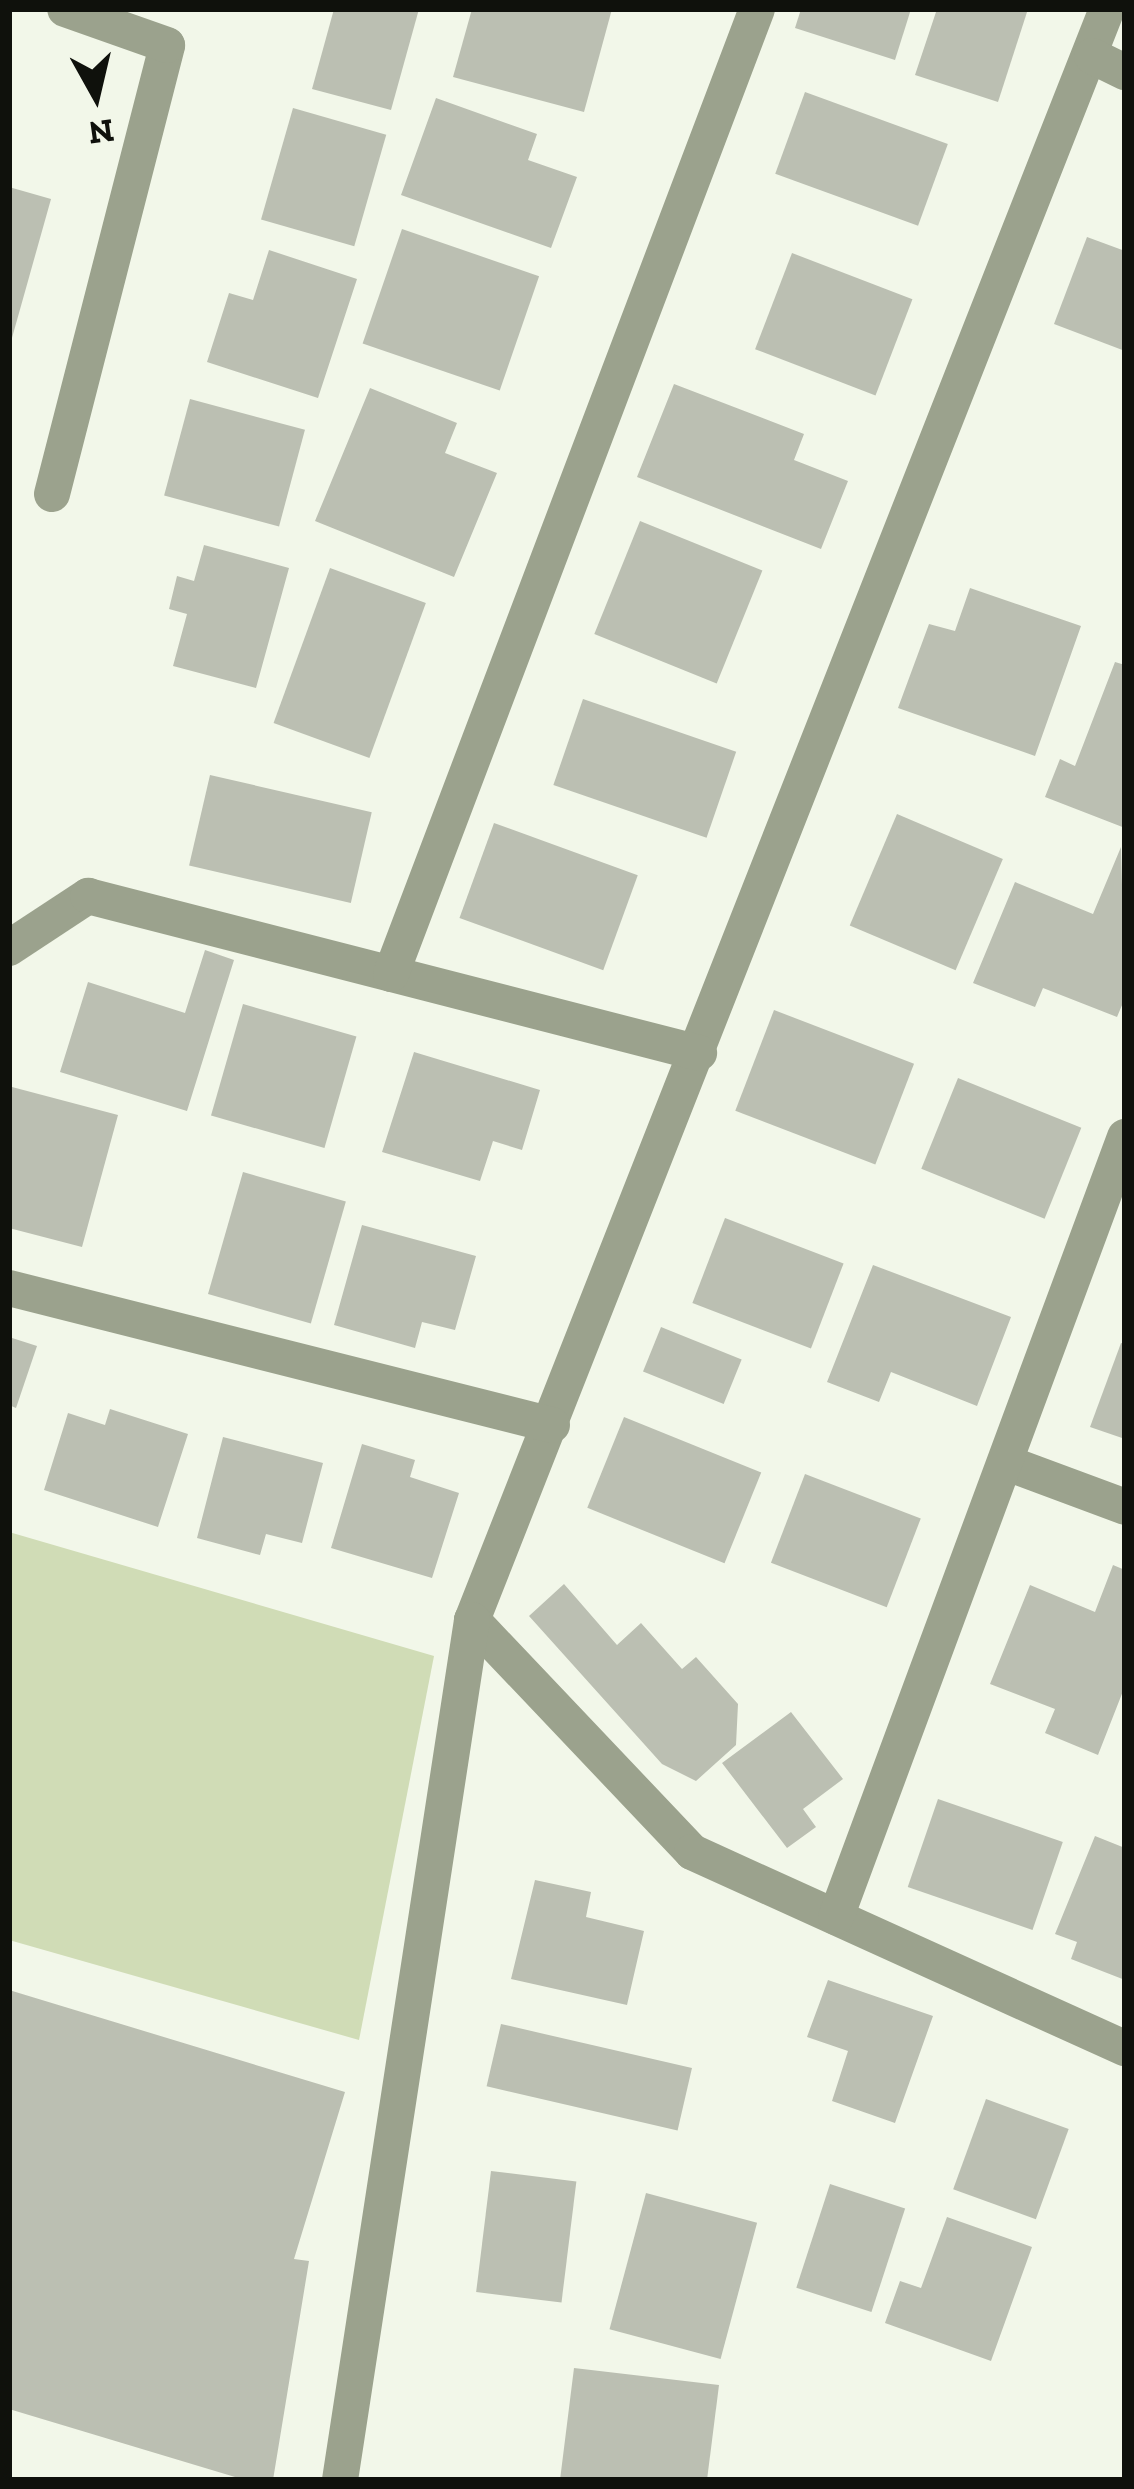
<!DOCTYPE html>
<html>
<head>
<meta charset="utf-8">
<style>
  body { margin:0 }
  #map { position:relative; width:1134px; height:2489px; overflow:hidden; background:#f2f7e9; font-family:"Zilla Slab",serif }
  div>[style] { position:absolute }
  .green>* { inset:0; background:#d0dcb6 }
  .building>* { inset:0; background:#bbbfb2; transform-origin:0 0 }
  .minor>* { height:36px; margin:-18px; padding:0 18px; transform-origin:18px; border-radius:18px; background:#9ba28d }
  span { translate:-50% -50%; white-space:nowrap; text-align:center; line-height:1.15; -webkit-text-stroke:10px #f2f7e9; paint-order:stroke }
  .frame { position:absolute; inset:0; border:12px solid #0f110c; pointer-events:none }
  .north { position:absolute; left:36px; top:36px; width:120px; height:120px; -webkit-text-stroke:9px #f2f7e9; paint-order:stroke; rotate:172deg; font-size:33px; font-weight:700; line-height:48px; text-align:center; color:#0f110c }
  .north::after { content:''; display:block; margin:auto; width:42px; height:54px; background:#0f110c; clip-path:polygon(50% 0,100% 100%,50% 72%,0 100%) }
</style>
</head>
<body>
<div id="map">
  <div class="green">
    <div style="clip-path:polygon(9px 1532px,434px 1656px,359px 2040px,9px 1940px)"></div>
  </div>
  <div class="building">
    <div style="clip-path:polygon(334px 9px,419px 9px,391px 110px,312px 89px)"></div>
    <div style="clip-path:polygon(472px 9px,612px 9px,584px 112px,453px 77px)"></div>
    <div style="clip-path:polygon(801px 9px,911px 9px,895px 60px,795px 28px)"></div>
    <div style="clip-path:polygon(937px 9px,1028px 9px,998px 102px,915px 75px)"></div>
    <div style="left:805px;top:92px;width:152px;height:87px;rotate:20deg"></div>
    <div style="clip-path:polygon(436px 98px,537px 134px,528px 160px,577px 177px,551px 248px,401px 195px)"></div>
    <div style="left:293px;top:108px;width:97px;height:116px;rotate:16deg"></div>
    <div style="clip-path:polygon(9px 187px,51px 199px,10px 345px,9px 345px)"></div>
    <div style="left:402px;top:229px;width:145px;height:121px;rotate:19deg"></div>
    <div style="clip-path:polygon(1087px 237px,1125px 251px,1125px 351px,1054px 324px)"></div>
    <div style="clip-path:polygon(269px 250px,357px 279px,318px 398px,207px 362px,229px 293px,253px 300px)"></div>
    <div style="left:792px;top:253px;width:129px;height:103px;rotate:21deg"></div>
    <div style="clip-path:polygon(674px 384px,804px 434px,794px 460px,848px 481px,821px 549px,637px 477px)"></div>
    <div style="clip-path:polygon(370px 388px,457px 423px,445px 453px,497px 473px,454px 577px,315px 521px)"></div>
    <div style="left:190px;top:399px;width:119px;height:100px;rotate:15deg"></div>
    <div style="left:640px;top:521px;width:132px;height:122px;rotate:22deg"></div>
    <div style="clip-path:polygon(204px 545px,289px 568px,256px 688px,173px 666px,187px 614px,169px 609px,177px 576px,194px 581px)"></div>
    <div style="left:330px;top:568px;width:102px;height:165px;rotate:20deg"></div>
    <div style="clip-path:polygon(970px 588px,1081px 626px,1035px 756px,898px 708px,929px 624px,955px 631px)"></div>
    <div style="clip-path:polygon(1115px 662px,1125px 665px,1125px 828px,1045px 797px,1060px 759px,1075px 766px)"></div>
    <div style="left:583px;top:699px;width:162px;height:91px;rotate:19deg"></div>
    <div style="left:210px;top:775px;width:166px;height:93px;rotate:13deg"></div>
    <div style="left:897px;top:814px;width:115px;height:121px;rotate:23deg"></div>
    <div style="left:494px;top:823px;width:153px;height:101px;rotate:20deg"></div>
    <div style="clip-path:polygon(1121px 847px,1125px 998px,1117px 1017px,1043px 988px,1035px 1007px,973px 983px,1015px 882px,1093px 914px)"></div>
    <div style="clip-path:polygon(205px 950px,234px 960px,187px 1111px,60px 1072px,88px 982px,185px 1013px)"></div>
    <div style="left:243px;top:1004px;width:118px;height:116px;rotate:16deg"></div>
    <div style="left:774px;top:1010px;width:150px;height:108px;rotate:21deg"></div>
    <div style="clip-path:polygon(414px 1052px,540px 1090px,522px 1150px,493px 1141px,480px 1181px,382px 1152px)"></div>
    <div style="left:958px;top:1078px;width:133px;height:98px;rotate:22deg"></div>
    <div style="clip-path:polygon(12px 1087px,118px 1115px,82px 1247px,9px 1228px)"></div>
    <div style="left:243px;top:1172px;width:107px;height:127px;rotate:16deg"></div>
    <div style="left:725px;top:1218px;width:127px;height:91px;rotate:21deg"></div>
    <div style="clip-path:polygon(362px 1225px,476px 1256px,455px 1330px,422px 1322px,415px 1348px,334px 1325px)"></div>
    <div style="clip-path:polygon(873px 1265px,1011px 1317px,977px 1406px,891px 1372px,879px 1402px,827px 1382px)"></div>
    <div style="left:661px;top:1327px;width:87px;height:48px;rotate:22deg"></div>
    <div style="clip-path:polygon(9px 1337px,37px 1346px,16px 1408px,9px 1405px)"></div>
    <div style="clip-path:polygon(1121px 1343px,1125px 1344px,1125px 1439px,1090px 1427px)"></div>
    <div style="clip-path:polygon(110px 1409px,188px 1434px,158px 1527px,44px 1490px,68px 1413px,105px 1425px)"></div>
    <div style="left:624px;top:1417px;width:148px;height:98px;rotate:22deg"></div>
    <div style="clip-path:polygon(223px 1437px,323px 1463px,302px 1543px,266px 1534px,260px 1555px,197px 1538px)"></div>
    <div style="clip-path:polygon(362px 1444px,415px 1460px,410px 1477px,459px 1493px,432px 1578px,331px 1548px)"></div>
    <div style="left:805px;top:1474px;width:124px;height:95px;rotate:21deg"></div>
    <div style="clip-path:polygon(1113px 1565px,1125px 1570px,1125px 1686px,1098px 1755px,1045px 1733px,1055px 1709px,990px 1684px,1030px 1585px,1095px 1612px)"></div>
    <div style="clip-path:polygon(564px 1584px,617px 1645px,641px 1623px,682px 1669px,696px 1657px,738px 1704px,736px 1745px,696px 1781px,662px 1764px,529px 1616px)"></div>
    <div style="clip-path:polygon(791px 1712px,843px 1779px,803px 1809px,816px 1827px,787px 1848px,722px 1763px)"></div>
    <div style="left:938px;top:1799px;width:132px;height:93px;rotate:19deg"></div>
    <div style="clip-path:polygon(1095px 1836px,1125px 1848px,1125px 1980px,1071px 1959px,1077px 1942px,1055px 1934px)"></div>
    <div style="clip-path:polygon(535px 1880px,591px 1892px,586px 1917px,644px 1931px,627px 2005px,511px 1979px)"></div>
    <div style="clip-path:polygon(828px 1980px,933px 2016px,895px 2123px,832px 2101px,848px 2051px,807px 2037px)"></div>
    <div style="clip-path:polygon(9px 1990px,345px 2092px,294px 2259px,309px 2261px,273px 2480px,245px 2480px,9px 2409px)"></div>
    <div style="left:501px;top:2024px;width:196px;height:64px;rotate:13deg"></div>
    <div style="left:986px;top:2099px;width:88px;height:96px;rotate:20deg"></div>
    <div style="left:491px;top:2171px;width:86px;height:122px;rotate:7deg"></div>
    <div style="left:830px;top:2184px;width:79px;height:109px;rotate:18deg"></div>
    <div style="left:646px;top:2193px;width:115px;height:141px;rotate:15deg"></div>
    <div style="clip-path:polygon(947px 2217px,1032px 2247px,991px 2361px,885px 2323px,900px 2281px,921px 2288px)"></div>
    <div style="clip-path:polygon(574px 2368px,719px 2385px,707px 2480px,560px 2480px)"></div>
  </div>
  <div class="minor">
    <div style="left:1107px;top:9px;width:1732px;rotate:111.51deg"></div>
    <div style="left:472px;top:1620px;width:320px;rotate:46.5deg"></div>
    <div style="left:692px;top:1852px;width:475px;rotate:24.4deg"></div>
    <div style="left:1092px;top:56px;width:37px;rotate:26deg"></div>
    <div style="left:52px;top:494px;width:463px;rotate:-75.6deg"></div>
    <div style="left:167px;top:45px;width:108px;rotate:-160.6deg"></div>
    <div style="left:9px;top:948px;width:95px;rotate:-33.4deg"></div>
    <div style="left:88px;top:896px;width:631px;rotate:14.41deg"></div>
    <div style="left:391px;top:974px;width:1032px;rotate:-69.23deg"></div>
    <div style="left:9px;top:1288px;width:560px;rotate:14.16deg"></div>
    <div style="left:1007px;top:1463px;width:126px;rotate:20.4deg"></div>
    <div style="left:836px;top:1917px;width:832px;rotate:-69.67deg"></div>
    <div style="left:340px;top:2480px;width:870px;rotate:-81.27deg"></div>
  </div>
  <div class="frame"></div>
  <div class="north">N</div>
</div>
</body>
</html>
